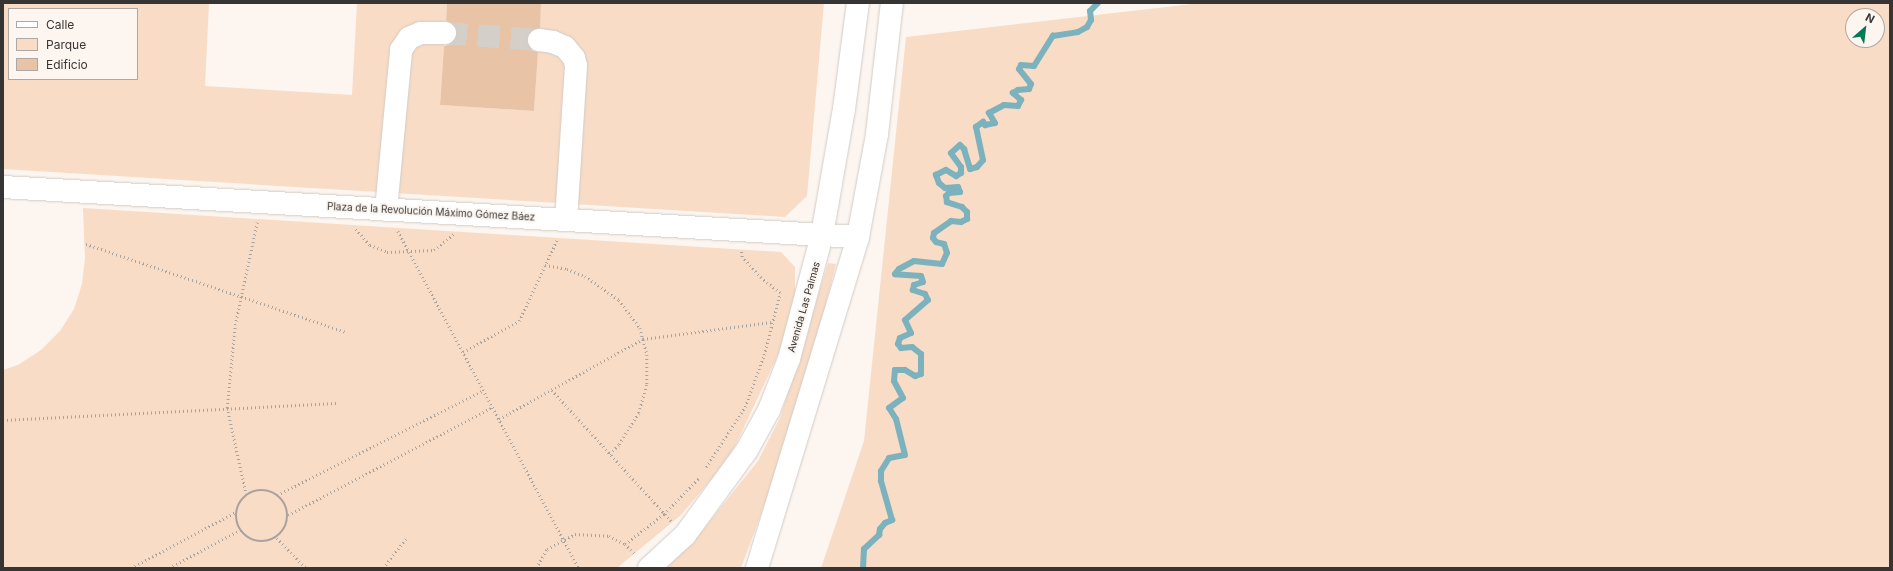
<!DOCTYPE html>
<html>
<head>
<meta charset="utf-8">
<style>
  body { margin:0 }
  #map { position:relative; width:1893px; height:571px; overflow:hidden; background:#fcf5f0; font-family:Inter,sans-serif }
  div>[style] { position:absolute }
  .green>* { inset:0; background:#f8dcc6 }
  .stream>* { height:6px; margin:-3px; padding:0 3px; transform-origin:3px; border-radius:3px; background:#7cb2bd }
  .building>* { inset:0; background:#e9c3a5 }
  .minor-tunnel>* { height:22px; margin-top:-11px; transform-origin:0; background:repeating-linear-gradient(90deg,#d5cfca 0 22px,transparent 0 33px) }
  .path>* { height:2.5px; margin-top:-1.25px; transform-origin:0; background:repeating-linear-gradient(90deg,#a8a39f 0 1px,transparent 0 4px) }
  .path>.ring { margin:-1.25px; padding:0; box-sizing:content-box; background:none; border:2.5px solid #a8a39f; border-radius:50% }
  .roads { filter:drop-shadow(0 0 1px #d2ccc7) drop-shadow(0 0 1px #d2ccc7) }
  .minor>* { height:22px; margin:-11px; padding:0 11px; transform-origin:11px; border-radius:11px; background:#fff }
  span { translate:-50% -50%; white-space:nowrap; text-align:center; line-height:1.15; -webkit-text-stroke:3.5px #fcf5f0; paint-order:stroke }
  .street-label { font-size:10px; color:#373533 }
  .frame { position:absolute; inset:0; border:4px solid #373533; pointer-events:none }
  .legend { position:absolute; left:8px; top:8px; width:130px; height:72px; box-sizing:border-box; background:#fcf5f0; border:1px solid #ada8a4; margin:0; padding:5px 7px; list-style:none; font-size:12px; color:#373533 }
  .legend li { display:flex; align-items:center; gap:8px; height:20px }
  .legend b { width:20px; border:1px solid #ada8a4 }
  .north { position:absolute; left:1845px; top:8px; width:40px; height:40px; box-sizing:border-box; background:#fcf5f0; border:1px solid #ada8a4; border-radius:50%; rotate:28deg; font-size:11px; font-weight:700; line-height:16px; text-align:center; color:#373533 }
  .north::after { content:''; display:block; margin:auto; width:14px; height:18px; background:#037a57; clip-path:polygon(50% 0,100% 100%,50% 72%,0 100%) }
</style>
</head>
<body>
<div id="map">
  <div class="green">
    <div style="clip-path:polygon(evenodd,3px 3px,209px 3px,205px 86px,352px 95px,357px 3px,447px 3px,440px 105px,534px 111px,541px 3px,824px 3px,807px 196px,785px 217px,3px 169px,3px 3px,9px 9px,137px 9px,137px 79px,9px 79px,9px 9px)"></div>
    <div style="clip-path:polygon(evenodd,1201px 3px,1890px 3px,1890px 568px,821px 568px,864px 441px,906px 37px,1201px 3px,1853px 16px,1877px 16px,1877px 40px,1853px 40px,1853px 16px)"></div>
    <div style="clip-path:polygon(83px 208px,781px 252px,795px 267px,795px 296px,783px 344px,730px 457px,681px 515px,617px 568px,3px 568px,3px 370px,18px 365px,41px 350px,60px 331px,74px 309px,82px 284px,85px 258px)"></div>
    <div style="clip-path:polygon(828px 263px,836px 264px,797px 417px,741px 568px,661px 568px,693px 542px,758px 461px,780px 418px)"></div>
  </div>
  <div class="stream">
    <div style="left:863px;top:568px;width:19px;rotate:-87deg"></div>
    <div style="left:864px;top:549px;width:21px;rotate:-43deg"></div>
    <div style="left:879px;top:535px;width:6px;rotate:-81deg"></div>
    <div style="left:880px;top:529px;width:8px;rotate:-50deg"></div>
    <div style="left:885px;top:523px;width:8px;rotate:-23deg"></div>
    <div style="left:892px;top:520px;width:41px;rotate:-105.8deg"></div>
    <div style="left:881px;top:481px;width:10px;rotate:-90deg"></div>
    <div style="left:881px;top:471px;width:15px;rotate:-58deg"></div>
    <div style="left:889px;top:458px;width:16px;rotate:-11deg"></div>
    <div style="left:905px;top:455px;width:37px;rotate:-104deg"></div>
    <div style="left:896px;top:419px;width:13px;rotate:-122deg"></div>
    <div style="left:889px;top:408px;width:17px;rotate:-36deg"></div>
    <div style="left:903px;top:398px;width:19px;rotate:-118deg"></div>
    <div style="left:894px;top:381px;width:11px;rotate:-85deg"></div>
    <div style="left:895px;top:370px;width:10px"></div>
    <div style="left:905px;top:370px;width:12px;rotate:31deg"></div>
    <div style="left:915px;top:376px;width:6px;rotate:-18deg"></div>
    <div style="left:921px;top:374px;width:20px;rotate:-90deg"></div>
    <div style="left:921px;top:354px;width:11px;rotate:-142deg"></div>
    <div style="left:912px;top:347px;width:11px;rotate:175deg"></div>
    <div style="left:901px;top:348px;width:5px;rotate:-127deg"></div>
    <div style="left:898px;top:344px;width:6px;rotate:-72deg"></div>
    <div style="left:900px;top:338px;width:12px;rotate:-24deg"></div>
    <div style="left:911px;top:333px;width:14px;rotate:-115deg"></div>
    <div style="left:905px;top:320px;width:30px;rotate:-41deg"></div>
    <div style="left:928px;top:300px;width:7px;rotate:-117deg"></div>
    <div style="left:925px;top:294px;width:13px;rotate:-162deg"></div>
    <div style="left:913px;top:290px;width:5px;rotate:-79deg"></div>
    <div style="left:914px;top:285px;width:9px;rotate:-18deg"></div>
    <div style="left:923px;top:282px;width:6px;rotate:-108deg"></div>
    <div style="left:921px;top:276px;width:26px;rotate:-176deg"></div>
    <div style="left:895px;top:274px;width:6px;rotate:-51deg"></div>
    <div style="left:899px;top:269px;width:17px;rotate:-28deg"></div>
    <div style="left:914px;top:261px;width:28px;rotate:6deg"></div>
    <div style="left:942px;top:264px;width:12px;rotate:-66deg"></div>
    <div style="left:947px;top:253px;width:9px;rotate:-108deg"></div>
    <div style="left:944px;top:244px;width:8px;rotate:-166deg"></div>
    <div style="left:936px;top:242px;width:5px;rotate:-127deg"></div>
    <div style="left:933px;top:238px;width:5px;rotate:-79deg"></div>
    <div style="left:934px;top:233px;width:21px;rotate:-35deg"></div>
    <div style="left:951px;top:221px;width:10px;rotate:6deg"></div>
    <div style="left:961px;top:222px;width:7px;rotate:-27deg"></div>
    <div style="left:967px;top:219px;width:7px;rotate:-90deg"></div>
    <div style="left:967px;top:212px;width:7px;rotate:-135deg"></div>
    <div style="left:962px;top:207px;width:16px;rotate:-162deg"></div>
    <div style="left:947px;top:202px;width:6px;rotate:-99deg"></div>
    <div style="left:946px;top:196px;width:4px;rotate:-45deg"></div>
    <div style="left:949px;top:193px;width:11px;rotate:-5deg"></div>
    <div style="left:960px;top:192px;width:5px;rotate:-112deg"></div>
    <div style="left:958px;top:187px;width:13px;rotate:176deg"></div>
    <div style="left:945px;top:188px;width:8px;rotate:-140deg"></div>
    <div style="left:939px;top:183px;width:9px;rotate:-111deg"></div>
    <div style="left:936px;top:175px;width:11px;rotate:-27deg"></div>
    <div style="left:946px;top:170px;width:12px;rotate:31deg"></div>
    <div style="left:956px;top:176px;width:6px;rotate:-31deg"></div>
    <div style="left:961px;top:173px;width:6px;rotate:-90deg"></div>
    <div style="left:961px;top:167px;width:17px;rotate:-126deg"></div>
    <div style="left:951px;top:153px;width:12px;rotate:-42deg"></div>
    <div style="left:960px;top:145px;width:6px;rotate:45deg"></div>
    <div style="left:964px;top:149px;width:21px;rotate:73deg"></div>
    <div style="left:970px;top:169px;width:7px;rotate:-16deg"></div>
    <div style="left:977px;top:167px;width:9px;rotate:-49deg"></div>
    <div style="left:983px;top:160px;width:34px;rotate:-102deg"></div>
    <div style="left:976px;top:127px;width:9px;rotate:-36deg"></div>
    <div style="left:983px;top:122px;width:4px;rotate:56deg"></div>
    <div style="left:985px;top:125px;width:10px;rotate:-11deg"></div>
    <div style="left:995px;top:123px;width:12px;rotate:-121deg"></div>
    <div style="left:989px;top:113px;width:17px;rotate:-28deg"></div>
    <div style="left:1004px;top:105px;width:14px;rotate:4deg"></div>
    <div style="left:1018px;top:106px;width:7px;rotate:-63deg"></div>
    <div style="left:1021px;top:100px;width:11px;rotate:-139deg"></div>
    <div style="left:1013px;top:93px;width:6px;rotate:-31deg"></div>
    <div style="left:1018px;top:90px;width:11px;rotate:-5deg"></div>
    <div style="left:1029px;top:89px;width:5px;rotate:-68deg"></div>
    <div style="left:1031px;top:84px;width:19px;rotate:-129deg"></div>
    <div style="left:1019px;top:69px;width:4px;rotate:-63deg"></div>
    <div style="left:1021px;top:65px;width:13px;rotate:4deg"></div>
    <div style="left:1034px;top:66px;width:36px;rotate:-58deg"></div>
    <div style="left:1053px;top:36px;width:25px;rotate:-9deg"></div>
    <div style="left:1078px;top:32px;width:10px;rotate:-29deg"></div>
    <div style="left:1087px;top:27px;width:8px;rotate:-60deg"></div>
    <div style="left:1091px;top:20px;width:9px;rotate:-96deg"></div>
    <div style="left:1090px;top:11px;width:11px;rotate:-45deg"></div>
  </div>
  <div class="building">
    <div style="clip-path:polygon(447px 3px,541px 3px,540px 28px,529px 32px,527px 39px,531px 50px,538px 52px,534px 111px,440px 105px,444px 46px,452px 44px,457px 33px,456px 26px,446px 21px)"></div>
  </div>
  <div class="minor-tunnel">
    <div style="left:445px;top:33px;width:94px;rotate:4.3deg"></div>
  </div>
  <div class="path">
    <div style="left:356px;top:229px;width:21px;rotate:49deg"></div>
    <div style="left:370px;top:245px;width:18px;rotate:22deg"></div>
    <div style="left:387px;top:252px;width:47px;rotate:-2.4deg"></div>
    <div style="left:434px;top:250px;width:26px;rotate:-39deg"></div>
    <div style="left:398px;top:231px;width:383px;rotate:61.8deg"></div>
    <div style="left:86px;top:244px;width:274px;rotate:18.7deg"></div>
    <div style="left:545px;top:265px;width:22px;rotate:10deg"></div>
    <div style="left:567px;top:269px;width:19px;rotate:21deg"></div>
    <div style="left:585px;top:276px;width:42px;rotate:35.2deg"></div>
    <div style="left:619px;top:300px;width:35px;rotate:53deg"></div>
    <div style="left:640px;top:328px;width:28px;rotate:75deg"></div>
    <div style="left:647px;top:355px;width:30px;rotate:90deg"></div>
    <div style="left:647px;top:385px;width:29px;rotate:106deg"></div>
    <div style="left:639px;top:413px;width:38px;rotate:122deg"></div>
    <div style="left:619px;top:445px;width:13px;rotate:135deg"></div>
    <div style="left:463px;top:352px;width:64px;rotate:-29deg"></div>
    <div style="left:519px;top:321px;width:89px;rotate:-64.9deg"></div>
    <div style="left:552px;top:390px;width:177px;rotate:47.7deg"></div>
    <div style="left:499px;top:419px;width:165px;rotate:-29.1deg"></div>
    <div style="left:643px;top:339px;width:131px;rotate:-7.5deg"></div>
    <div style="left:3px;top:420px;width:334px;rotate:-2.9deg"></div>
    <div style="left:706px;top:467px;width:72px;rotate:-57deg"></div>
    <div style="left:745px;top:407px;width:55px;rotate:-69.9deg"></div>
    <div style="left:764px;top:355px;width:64px;rotate:-75.5deg"></div>
    <div style="left:780px;top:293px;width:24px;rotate:-142deg"></div>
    <div style="left:761px;top:278px;width:28px;rotate:-132deg"></div>
    <div style="left:742px;top:257px;width:7px;rotate:-98deg"></div>
    <div class="ring" style="left:236px;top:490px;width:49.5px;height:49.5px"></div>
    <div style="left:246px;top:495px;width:89px;rotate:-102.3deg"></div>
    <div style="left:227px;top:408px;width:83px;rotate:-84.5deg"></div>
    <div style="left:235px;top:325px;width:105px;rotate:-77.9deg"></div>
    <div style="left:277px;top:495px;width:232px;rotate:-26.9deg"></div>
    <div style="left:288px;top:515px;width:232px;rotate:-27.8deg"></div>
    <div style="left:277px;top:538px;width:42px;rotate:46deg"></div>
    <div style="left:625px;top:544px;width:49px;rotate:-37.6deg"></div>
    <div style="left:664px;top:514px;width:50px;rotate:-45.8deg"></div>
    <div style="left:131px;top:568px;width:119px;rotate:-28.1deg"></div>
    <div style="left:169px;top:568px;width:81px;rotate:-28.2deg"></div>
    <div style="left:383px;top:568px;width:39px;rotate:-52deg"></div>
    <div style="left:536px;top:568px;width:22px;rotate:-60deg"></div>
    <div style="left:547px;top:549px;width:32px;rotate:-28deg"></div>
    <div style="left:575px;top:534px;width:34px;rotate:3deg"></div>
    <div style="left:609px;top:536px;width:18px;rotate:27deg"></div>
    <div style="left:625px;top:544px;width:13px;rotate:45deg"></div>
  </div>
  <div class="roads">
    <div class="minor">
      <div style="left:539px;top:40px;width:14px;rotate:8deg"></div>
      <div style="left:553px;top:42px;width:13px;rotate:23deg"></div>
      <div style="left:565px;top:47px;width:14px;rotate:51deg"></div>
      <div style="left:574px;top:58px;width:8px;rotate:76deg"></div>
      <div style="left:576px;top:66px;width:154px;rotate:93.7deg"></div>
      <div style="left:3px;top:187px;width:856px;rotate:3.35deg"></div>
      <div style="left:386px;top:210px;width:161px;rotate:-84.6deg"></div>
      <div style="left:401px;top:50px;width:14px;rotate:-56deg"></div>
      <div style="left:409px;top:38px;width:13px;rotate:-23deg"></div>
      <div style="left:421px;top:33px;width:24px"></div>
      <div style="left:649px;top:568px;width:49px;rotate:-42.5deg"></div>
      <div style="left:685px;top:535px;width:105px;rotate:-53.9deg"></div>
      <div style="left:747px;top:450px;width:46px;rotate:-61.2deg"></div>
      <div style="left:769px;top:410px;width:55px;rotate:-68.6deg"></div>
      <div style="left:789px;top:359px;width:128px;rotate:-75.1deg"></div>
      <div style="left:822px;top:235px;width:128px;rotate:-80.1deg"></div>
      <div style="left:844px;top:109px;width:107px;rotate:-82.5deg"></div>
      <div style="left:757px;top:568px;width:346px;rotate:-73deg"></div>
      <div style="left:858px;top:237px;width:105px;rotate:-79.5deg"></div>
      <div style="left:877px;top:134px;width:132px;rotate:-83.5deg"></div>
    </div>
  </div>
  <div class="street-label">
    <span style="left:431px;top:212px;rotate:3deg">Plaza de la Revolución Máximo Gómez Báez</span>
    <span style="left:804px;top:307px;rotate:-74deg">Avenida Las Palmas</span>
  </div>
  <div class="frame"></div>
  <ul class="legend">
  <li><b style="height:5px;background:#fff"></b>Calle</li>
  <li><b style="height:11px;background:#f8dcc6"></b>Parque</li>
  <li><b style="height:11px;background:#e9c3a5"></b>Edificio</li>
  </ul>
  <div class="north">N</div>
</div>
</body>
</html>
